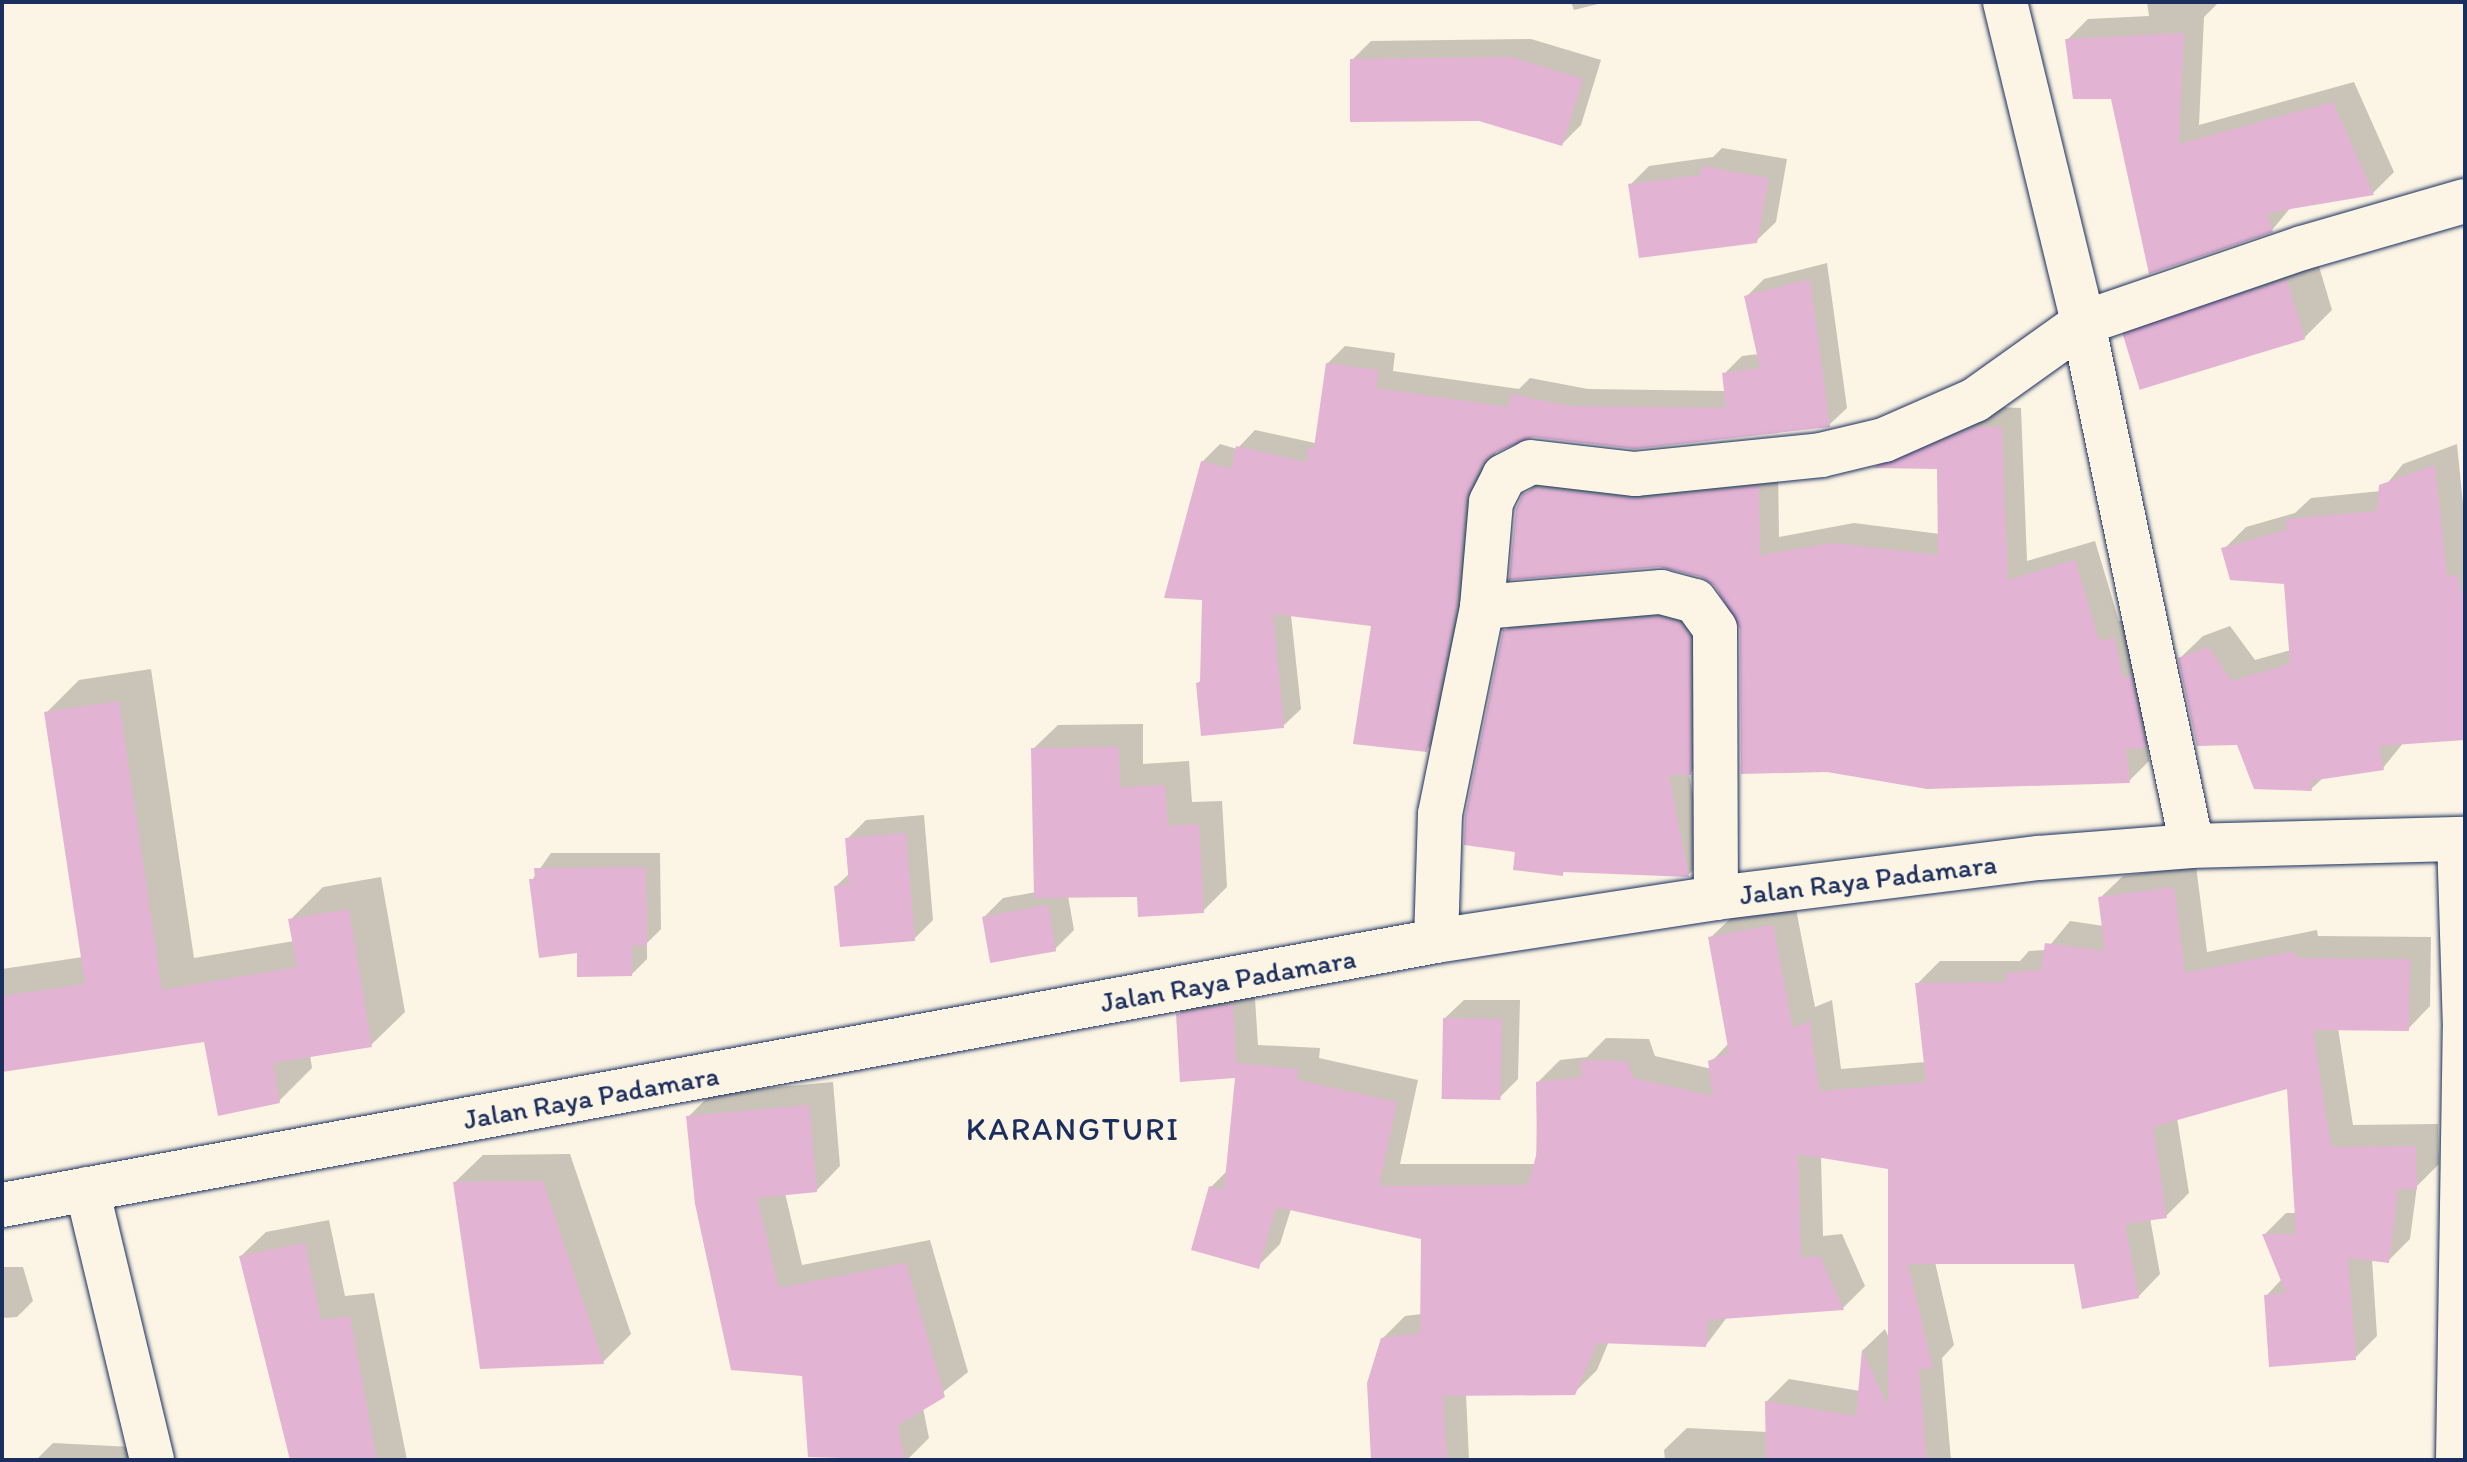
<!DOCTYPE html>
<html>
<head>
<meta charset="utf-8">
<style>
  body { margin:0 }
  #map { position:relative; width:2467px; height:1462px; overflow:hidden; background:#fcf5e5; font-family:Itim,sans-serif }
  div>[style] { position:absolute }
  .shadow>* { inset:0; background:#0003 }
  .building>* { inset:0; background:#e3b3d4; transform-origin:0 0 }
  .roads { filter:drop-shadow(0 0 2px #1b2f5e) drop-shadow(0 0 2px #1b2f5e) }
  .street>* { height:44px; margin:-22px; padding:0 22px; transform-origin:22px; border-radius:22px; background:#fcf5e5 }
  .secondary>* { height:44px; margin:-22px; padding:0 22px; transform-origin:22px; border-radius:22px; background:#fcf5e5 }
  span { translate:-50% -50%; white-space:nowrap; text-align:center; line-height:1.15; -webkit-text-stroke:6px #fcf5e5; paint-order:stroke }
  .street-label { font-size:28px; color:#1b2f5e }
  .quarter-label { font-size:32px; color:#1b2f5e; letter-spacing:2px }
  .frame { position:absolute; inset:0; border:4px solid #1b2f5e; pointer-events:none }
</style>
</head>
<body>
<div id="map">
  <div class="shadow">
    <div style="clip-path:polygon(1571px 2px,1606px 2px,1574px 10px)"></div>
    <div style="clip-path:polygon(2147px 2px,2219px 2px,2204px 17px,2199px 125px,2354px 82px,2394px 172px,2373px 193px,2292px 206px,2272px 230px,2112px 97px,2067px 40px,2088px 19px,2149px 16px)"></div>
    <div style="clip-path:polygon(2350px 2px,2377px 2px,2375px 4px)"></div>
    <div style="clip-path:polygon(1531px 39px,1601px 60px,1581px 125px,1562px 144px,1352px 60px,1371px 41px)"></div>
    <div style="clip-path:polygon(1722px 148px,1787px 159px,1776px 222px,1756px 241px,1630px 185px,1649px 166px,1713px 157px)"></div>
    <div style="clip-path:polygon(2315px 253px,2332px 310px,2304px 338px,2125px 336px,2153px 309px)"></div>
    <div style="clip-path:polygon(1827px 263px,1847px 408px,1829px 425px,1533px 435px,1497px 450px,1483px 480px,1444px 732px,1426px 750px,1374px 624px,1291px 615px,1301px 709px,1283px 726px,1198px 683px,1202px 679px,1202px 462px,1220px 444px,1237px 449px,1255px 430px,1315px 443px,1328px 363px,1345px 346px,1395px 353px,1393px 371px,1519px 389px,1530px 378px,1588px 389px,1726px 391px,1725px 373px,1742px 356px,1759px 354px,1746px 297px,1764px 279px)"></div>
    <div style="clip-path:polygon(1998px 407px,2021px 408px,2027px 561px,2095px 541px,2119px 621px,2135px 619px,2165px 726px,2147px 744px,2149px 761px,2129px 781px,1742px 627px,1717px 585px,1703px 575px,1524px 496px,1545px 475px,1778px 467px,1779px 537px,1854px 523px,1940px 534px,1939px 467px,1877px 466px,1895px 449px)"></div>
    <div style="clip-path:polygon(2457px 444px,2465px 524px,2465px 738px,2404px 742px,2383px 768px,2324px 777px,2311px 789px,2180px 658px,2203px 636px,2230px 626px,2255px 660px,2291px 650px,2286px 582px,2224px 549px,2246px 527px,2295px 513px,2311px 498px,2381px 491px,2403px 464px)"></div>
    <div style="clip-path:polygon(1697px 606px,1707px 755px,1689px 774px,1705px 858px,1688px 875px,1566px 870px,1562px 874px,1518px 850px,1505px 631px,1522px 614px)"></div>
    <div style="clip-path:polygon(151px 669px,194px 958px,294px 941px,290px 920px,323px 887px,381px 877px,405px 1012px,371px 1045px,310px 1055px,312px 1068px,279px 1101px,205px 1040px,2px 1070px,2px 969px,83px 957px,46px 713px,79px 680px)"></div>
    <div style="clip-path:polygon(1143px 724px,1143px 764px,1189px 761px,1192px 802px,1222px 801px,1227px 887px,1203px 911px,1139px 895px,1068px 896px,1074px 930px,1055px 949px,984px 917px,1003px 898px,1036px 892px,1033px 749px,1058px 725px)"></div>
    <div style="clip-path:polygon(924px 815px,933px 920px,914px 939px,836px 886px,850px 873px,847px 839px,866px 820px)"></div>
    <div style="clip-path:polygon(551px 853px,660px 853px,661px 929px,647px 943px,647px 959px,632px 974px,579px 950px,532px 880px)"></div>
    <div style="clip-path:polygon(2196px 866px,2207px 952px,2317px 930px,2318px 936px,2431px 937px,2430px 1006px,2408px 1029px,2338px 1028px,2353px 1125px,2438px 1124px,2439px 1164px,2417px 1186px,2410px 1239px,2388px 1261px,2372px 1259px,2377px 1336px,2355px 1358px,2266px 1296px,2282px 1279px,2264px 1235px,2286px 1213px,2297px 1213px,2289px 1086px,2177px 1118px,2189px 1193px,2166px 1216px,2150px 1218px,2160px 1274px,2138px 1297px,2076px 1262px,1935px 1262px,1954px 1345px,1942px 1358px,1951px 1460px,1665px 1460px,1664px 1450px,1687px 1428px,1767px 1432px,1767px 1401px,1789px 1379px,1860px 1391px,1863px 1350px,1885px 1329px,1890px 1340px,1890px 1167px,1821px 1156px,1823px 1236px,1842px 1234px,1865px 1286px,1843px 1308px,1728px 1316px,1706px 1345px,1609px 1341px,1597px 1370px,1574px 1393px,1466px 1394px,1469px 1460px,1373px 1460px,1382px 1339px,1405px 1316px,1422px 1314px,1423px 1238px,1291px 1209px,1280px 1244px,1258px 1266px,1194px 1248px,1211px 1187px,1228px 1170px,1237px 1076px,1178px 1015px,1200px 993px,1254px 983px,1258px 1045px,1320px 1048px,1319px 1058px,1418px 1080px,1400px 1164px,1536px 1164px,1538px 1082px,1560px 1060px,1587px 1057px,1606px 1038px,1649px 1039px,1655px 1056px,1712px 1069px,1711px 1062px,1729px 1043px,1710px 938px,1733px 916px,1795px 904px,1815px 1007px,1832px 1000px,1841px 1069px,1926px 1062px,1918px 983px,1940px 961px,2020px 961px,2029px 951px,2046px 950px,2070px 921px,2104px 926px,2100px 898px,2123px 876px)"></div>
    <div style="clip-path:polygon(1464px 1000px,1520px 1000px,1518px 1079px,1499px 1098px,1444px 1019px)"></div>
    <div style="clip-path:polygon(833px 1082px,840px 1166px,817px 1190px,785px 1193px,802px 1265px,930px 1240px,968px 1372px,923px 1408px,929px 1438px,907px 1460px,810px 1456px,803px 1374px,688px 1117px,712px 1093px)"></div>
    <div style="clip-path:polygon(570px 1154px,631px 1334px,603px 1362px,482px 1367px,455px 1182px,483px 1155px)"></div>
    <div style="clip-path:polygon(329px 1220px,345px 1296px,374px 1293px,407px 1460px,292px 1460px,241px 1256px,266px 1232px)"></div>
    <div style="clip-path:polygon(2px 1244px,3px 1267px,23px 1267px,33px 1301px,17px 1317px,2px 1318px)"></div>
    <div style="clip-path:polygon(53px 1443px,132px 1447px,133px 1460px,36px 1460px)"></div>
  </div>
  <div class="building">
    <div style="clip-path:polygon(2184px 33px,2179px 144px,2333px 102px,2374px 195px,2267px 213px,2273px 232px,2149px 274px,2111px 99px,2073px 99px,2065px 39px)"></div>
    <div style="clip-path:polygon(1511px 57px,1583px 79px,1562px 146px,1479px 121px,1350px 122px,1350px 59px)"></div>
    <div style="clip-path:polygon(1702px 166px,1769px 178px,1757px 243px,1639px 258px,1628px 184px,1700px 175px)"></div>
    <div style="clip-path:polygon(1810px 279px,1830px 427px,1635px 449px,1533px 437px,1492px 454px,1482px 464px,1466px 499px,1457px 603px,1427px 752px,1353px 744px,1371px 626px,1273px 614px,1284px 728px,1201px 736px,1196px 683px,1200px 682px,1202px 600px,1164px 598px,1201px 461px,1231px 469px,1236px 446px,1306px 462px,1308px 447px,1314px 448px,1326px 363px,1379px 370px,1376px 388px,1508px 407px,1511px 394px,1569px 406px,1726px 408px,1722px 373px,1760px 368px,1744px 296px)"></div>
    <div style="left:2287px;top:280px;width:62px;height:173px;rotate:73deg"></div>
    <div style="clip-path:polygon(1976px 427px,2002px 427px,2008px 580px,2075px 560px,2099px 640px,2115px 638px,2123px 678px,2131px 675px,2146px 748px,2126px 749px,2130px 783px,1927px 789px,1827px 772px,1741px 774px,1740px 629px,1715px 586px,1701px 577px,1659px 567px,1509px 580px,1516px 509px,1523px 494px,1536px 488px,1638px 499px,1759px 486px,1760px 555px,1833px 543px,1938px 555px,1937px 469px,1872px 468px)"></div>
    <div style="clip-path:polygon(2435px 465px,2447px 576px,2457px 575px,2465px 602px,2465px 740px,2379px 746px,2384px 770px,2310px 781px,2312px 791px,2254px 789px,2237px 745px,2197px 746px,2178px 658px,2208px 647px,2232px 681px,2290px 664px,2284px 584px,2230px 580px,2221px 548px,2287px 530px,2286px 519px,2377px 511px,2379px 485px)"></div>
    <div style="clip-path:polygon(1659px 617px,1680px 623px,1690px 637px,1691px 775px,1669px 775px,1689px 877px,1563px 872px,1563px 876px,1513px 870px,1515px 852px,1464px 845px,1465px 817px,1503px 630px)"></div>
    <div style="clip-path:polygon(119px 701px,162px 990px,297px 967px,288px 919px,349px 909px,372px 1047px,273px 1063px,280px 1103px,218px 1116px,204px 1042px,2px 1072px,2px 996px,85px 984px,44px 712px)"></div>
    <div style="clip-path:polygon(1119px 747px,1120px 787px,1165px 785px,1168px 826px,1199px 824px,1204px 913px,1138px 917px,1137px 897px,1034px 898px,1031px 748px)"></div>
    <div style="clip-path:polygon(906px 833px,915px 941px,840px 947px,834px 886px,849px 884px,845px 838px)"></div>
    <div style="clip-path:polygon(646px 867px,647px 946px,632px 945px,632px 976px,577px 977px,577px 953px,539px 958px,529px 879px,535px 879px,534px 868px)"></div>
    <div style="clip-path:polygon(2174px 887px,2185px 973px,2295px 951px,2296px 958px,2410px 959px,2409px 1031px,2313px 1030px,2331px 1147px,2416px 1146px,2417px 1189px,2398px 1189px,2389px 1263px,2348px 1258px,2356px 1360px,2269px 1367px,2264px 1295px,2286px 1293px,2262px 1234px,2296px 1234px,2287px 1089px,2153px 1127px,2167px 1218px,2125px 1224px,2139px 1298px,2082px 1309px,2074px 1264px,1908px 1264px,1933px 1369px,1919px 1368px,1927px 1460px,1766px 1460px,1765px 1401px,1856px 1416px,1862px 1349px,1888px 1407px,1888px 1169px,1798px 1154px,1801px 1258px,1820px 1256px,1844px 1310px,1708px 1320px,1706px 1347px,1597px 1343px,1575px 1395px,1443px 1396px,1447px 1460px,1371px 1460px,1367px 1383px,1381px 1338px,1420px 1333px,1421px 1239px,1276px 1207px,1259px 1269px,1191px 1250px,1209px 1186px,1224px 1190px,1235px 1078px,1180px 1082px,1176px 1014px,1233px 1004px,1236px 1068px,1236px 1063px,1298px 1069px,1297px 1080px,1397px 1102px,1379px 1186px,1528px 1185px,1537px 1152px,1536px 1082px,1582px 1077px,1581px 1060px,1627px 1061px,1633px 1078px,1713px 1096px,1708px 1061px,1729px 1053px,1708px 937px,1773px 925px,1793px 1028px,1810px 1021px,1819px 1091px,1926px 1082px,1915px 983px,2006px 982px,2005px 973px,2041px 970px,2045px 943px,2105px 951px,2098px 897px)"></div>
    <div style="left:1048px;top:905px;width:47px;height:67px;rotate:80deg"></div>
    <div style="left:1443px;top:1018px;width:59px;height:81px;rotate:1deg"></div>
    <div style="clip-path:polygon(809px 1105px,817px 1192px,757px 1198px,779px 1288px,906px 1263px,945px 1397px,898px 1425px,905px 1460px,808px 1457px,802px 1376px,731px 1370px,695px 1204px,686px 1116px)"></div>
    <div style="clip-path:polygon(543px 1181px,604px 1364px,480px 1369px,453px 1182px)"></div>
    <div style="clip-path:polygon(305px 1243px,321px 1320px,350px 1316px,377px 1460px,290px 1460px,239px 1256px)"></div>
  </div>
  <div class="roads">
    <div class="street">
      <div style="left:2005px;top:2px;width:330px;rotate:76.3deg"></div>
      <div style="left:2083px;top:323px;width:534px;rotate:78.23deg"></div>
      <div style="left:1482px;top:607px;width:180px;rotate:-4.8deg"></div>
      <div style="left:1661px;top:592px;width:35px;rotate:15deg"></div>
      <div style="left:1695px;top:601px;width:34px;rotate:54deg"></div>
      <div style="left:1715px;top:629px;width:269px;rotate:89.8deg"></div>
      <div style="left:1436px;top:941px;width:127px;rotate:-88.2deg"></div>
      <div style="left:1440px;top:814px;width:211px;rotate:-78.5deg"></div>
      <div style="left:1482px;top:607px;width:105px;rotate:-85.1deg"></div>
      <div style="left:1491px;top:502px;width:29px;rotate:-63deg"></div>
      <div style="left:1504px;top:476px;width:30px;rotate:-27deg"></div>
      <div style="left:1531px;top:462px;width:105px;rotate:6.6deg"></div>
      <div style="left:1635px;top:474px;width:187px;rotate:-5.8deg"></div>
      <div style="left:1821px;top:455px;width:65px;rotate:-13.4deg"></div>
      <div style="left:1884px;top:440px;width:99px;rotate:-23.7deg"></div>
      <div style="left:1975px;top:400px;width:133px;rotate:-35.5deg"></div>
      <div style="left:2083px;top:323px;width:231px;rotate:-18.9deg"></div>
      <div style="left:2302px;top:248px;width:170px;rotate:-16.1deg"></div>
      <div style="left:87px;top:1189px;width:279px;rotate:76.5deg"></div>
      <div style="left:2458px;top:1460px;width:431px;rotate:-89.1deg"></div>
      <div style="left:2465px;top:1029px;width:190px;rotate:-91.8deg"></div>
    </div>
    <div class="secondary">
      <div style="left:2px;top:1205px;width:1458px;rotate:-10.43deg"></div>
      <div style="left:1436px;top:941px;width:283px;rotate:-8.7deg"></div>
      <div style="left:1716px;top:898px;width:325px;rotate:-7.1deg"></div>
      <div style="left:2039px;top:858px;width:153px;rotate:-4.5deg"></div>
      <div style="left:2192px;top:846px;width:273px;rotate:-1.5deg"></div>
    </div>
  </div>
  <div class="street-label">
    <span style="left:1868px;top:879px;rotate:-7deg">Jalan Raya Padamara</span>
    <span style="left:1228px;top:980px;rotate:-10deg">Jalan Raya Padamara</span>
    <span style="left:591px;top:1097px;rotate:-10deg">Jalan Raya Padamara</span>
  </div>
  <div class="quarter-label">
    <span style="left:1073px;top:1129px">KARANGTURI</span>
  </div>
  <div class="frame"></div>
</div>
</body>
</html>
